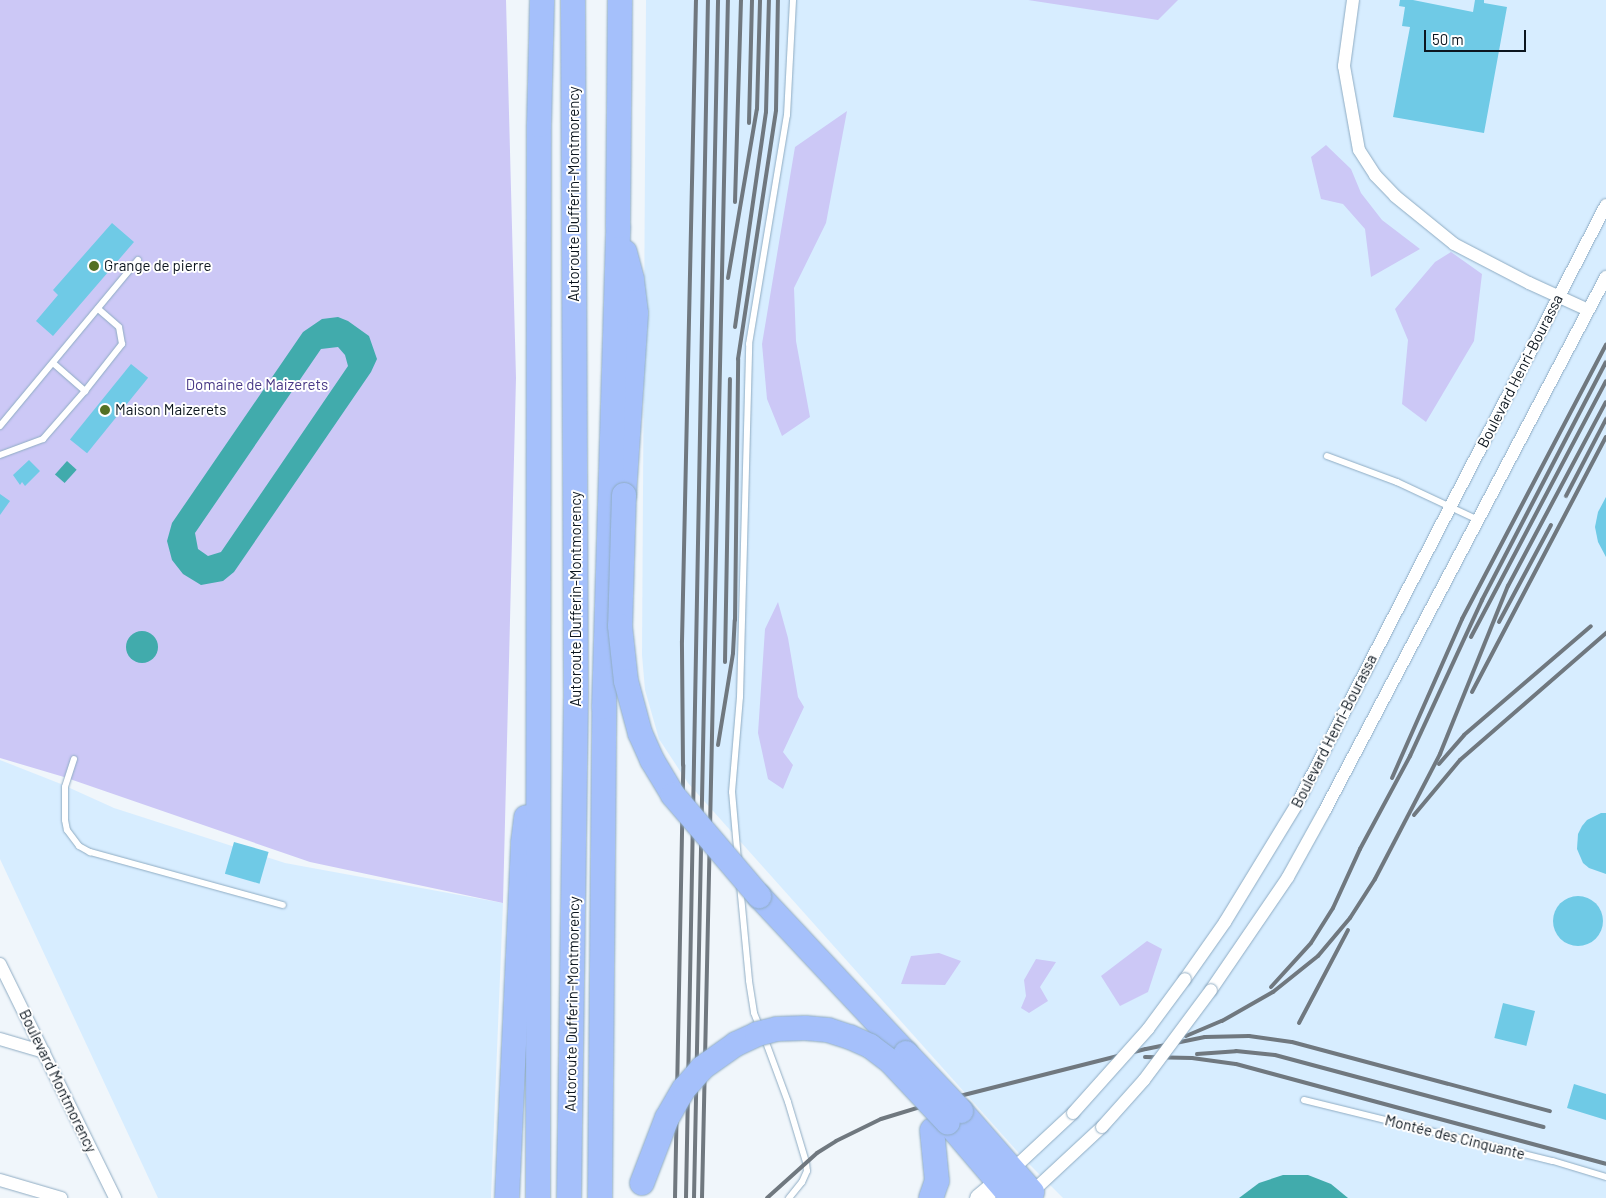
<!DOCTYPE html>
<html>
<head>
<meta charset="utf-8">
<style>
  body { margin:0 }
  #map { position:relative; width:1606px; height:1198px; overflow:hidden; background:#f0f6fb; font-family:Barlow,sans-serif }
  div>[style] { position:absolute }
  .built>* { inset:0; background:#d7edff }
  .green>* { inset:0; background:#ccc8f6 }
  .water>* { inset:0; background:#41abac; transform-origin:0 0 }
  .round { border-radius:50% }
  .building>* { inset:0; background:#6fcae6; transform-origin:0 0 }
  .roads { filter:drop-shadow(0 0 1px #8facc3) drop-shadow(0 0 1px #8facc3) }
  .service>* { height:6px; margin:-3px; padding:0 3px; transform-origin:3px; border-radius:3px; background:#fff }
  .minor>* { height:12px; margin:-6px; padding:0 6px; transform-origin:6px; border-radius:6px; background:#fff }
  .secondary>* { height:19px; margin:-9.5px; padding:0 9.5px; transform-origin:9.5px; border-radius:9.5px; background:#fff }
  .motorway>* { height:24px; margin:-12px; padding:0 12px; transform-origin:12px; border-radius:12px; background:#a5c0fb }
  .rail>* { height:4px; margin:-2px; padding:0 2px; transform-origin:2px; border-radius:2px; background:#70787f }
  .bridges { filter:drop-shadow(0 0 1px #8facc3) drop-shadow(0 0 1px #8facc3) }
  .minor-bridge>* { height:12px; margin:-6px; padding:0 6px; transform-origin:6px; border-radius:6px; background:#fff }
  .motorway-bridge>* { height:24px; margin:-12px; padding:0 12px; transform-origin:12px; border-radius:12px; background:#a5c0fb }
  .dots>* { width:14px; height:14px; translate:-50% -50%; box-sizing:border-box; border:2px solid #fff; border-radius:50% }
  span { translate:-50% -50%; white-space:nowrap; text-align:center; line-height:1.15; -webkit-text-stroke:4px #fff; paint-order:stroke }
  .street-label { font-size:15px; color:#0c161f }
  .poi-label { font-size:15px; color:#0c161f }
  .left { translate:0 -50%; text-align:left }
  .park-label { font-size:15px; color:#483886 }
  .scale { position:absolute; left:1424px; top:30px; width:102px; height:22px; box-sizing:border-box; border:2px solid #0c161f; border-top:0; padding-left:6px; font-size:15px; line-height:18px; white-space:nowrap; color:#0c161f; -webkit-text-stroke:4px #fff; paint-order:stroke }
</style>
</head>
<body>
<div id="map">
  <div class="built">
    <div style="clip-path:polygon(646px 0,1606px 0,1606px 1198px,1063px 1198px,1025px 1160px,688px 783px,659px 739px,645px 690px,642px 655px)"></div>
    <div style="clip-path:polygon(0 760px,61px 784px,114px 808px,285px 863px,503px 903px,491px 1198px,158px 1198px,0 859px)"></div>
  </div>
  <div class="green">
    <div style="clip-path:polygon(0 0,506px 0,516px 378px,503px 903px,310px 862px,64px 777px,0 758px)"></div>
    <div style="clip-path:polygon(1028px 0,1178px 0,1158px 20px)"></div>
    <div style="clip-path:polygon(847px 111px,826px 223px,794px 288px,796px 341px,810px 417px,782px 436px,767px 399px,762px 344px,795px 147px)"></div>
    <div style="clip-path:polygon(1326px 145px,1351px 169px,1361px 193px,1382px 220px,1420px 249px,1371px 277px,1365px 229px,1343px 204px,1321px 199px,1311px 157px)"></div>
    <div style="clip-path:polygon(1451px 252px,1482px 274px,1474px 341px,1426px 422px,1402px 404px,1408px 340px,1395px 309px,1435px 262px)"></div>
    <div style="clip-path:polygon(778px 602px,788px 638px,798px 697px,804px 707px,783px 752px,793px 765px,783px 789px,768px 779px,758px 733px,765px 629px)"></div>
    <div style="clip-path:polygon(1147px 941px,1162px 949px,1148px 992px,1120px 1006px,1101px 976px)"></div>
    <div style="clip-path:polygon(939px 953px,961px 961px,945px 985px,901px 984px,911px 956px)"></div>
    <div style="clip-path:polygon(1036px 959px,1056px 962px,1040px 987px,1048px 1001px,1029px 1013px,1021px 1008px,1026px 996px,1024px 980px)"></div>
  </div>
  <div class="water">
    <div style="clip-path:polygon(evenodd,338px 317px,348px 321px,369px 336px,377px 359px,371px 372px,234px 572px,223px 581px,201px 585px,183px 574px,172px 560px,167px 541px,172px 523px,303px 332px,322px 319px,338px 317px,338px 347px,345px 355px,348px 366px,221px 552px,208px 556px,198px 549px,195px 533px,321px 349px,338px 347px)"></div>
    <div style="left:67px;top:461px;width:13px;height:18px;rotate:42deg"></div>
    <div class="round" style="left:126px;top:631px;width:32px;height:32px"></div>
    <div style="clip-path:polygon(1283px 1175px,1308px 1175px,1331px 1184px,1348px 1198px,1239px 1198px,1259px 1183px)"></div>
  </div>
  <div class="building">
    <div style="clip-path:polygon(1400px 0,1413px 0,1473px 12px,1475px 0,1484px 0,1484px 3px,1507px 7px,1484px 133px,1393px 117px,1410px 27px,1402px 26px,1405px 7px,1399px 6px)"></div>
    <div style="clip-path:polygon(112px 223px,134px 242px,53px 336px,36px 321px,58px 295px,53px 290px)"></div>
    <div style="left:131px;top:364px;width:22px;height:97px;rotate:39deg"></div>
    <div style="clip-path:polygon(29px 460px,40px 471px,25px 486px,22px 482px,20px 485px,13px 475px)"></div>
    <div style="clip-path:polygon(0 494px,10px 501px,0 515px)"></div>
    <div style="clip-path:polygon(1606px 497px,1606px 557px,1598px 542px,1595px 527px,1598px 512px)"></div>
    <div style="clip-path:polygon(1601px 813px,1606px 813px,1606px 874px,1589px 868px,1583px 863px,1577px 849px,1578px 834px,1582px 826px,1587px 820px)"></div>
    <div style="left:234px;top:842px;width:36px;height:33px;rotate:16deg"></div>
    <div class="round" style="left:1553px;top:896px;width:50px;height:50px"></div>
    <div style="left:1503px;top:1003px;width:33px;height:36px;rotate:14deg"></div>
    <div style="clip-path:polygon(1574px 1084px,1606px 1094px,1606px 1120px,1567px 1108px)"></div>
  </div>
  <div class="roads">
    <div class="service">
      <div style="left:53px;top:363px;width:43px;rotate:41.2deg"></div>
      <div style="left:0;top:426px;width:216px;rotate:-50.3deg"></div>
      <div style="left:0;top:455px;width:46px;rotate:-20.4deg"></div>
      <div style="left:43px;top:439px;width:64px;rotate:-48.8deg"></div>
      <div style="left:85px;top:391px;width:60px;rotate:-51.8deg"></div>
      <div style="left:122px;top:344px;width:17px;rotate:-100deg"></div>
      <div style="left:119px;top:327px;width:28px;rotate:-139deg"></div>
      <div style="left:1327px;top:456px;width:75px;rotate:20.4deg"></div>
      <div style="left:1397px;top:482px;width:89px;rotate:25.1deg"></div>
      <div style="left:74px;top:759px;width:29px;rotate:108deg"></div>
      <div style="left:65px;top:787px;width:33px;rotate:90deg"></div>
      <div style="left:65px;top:820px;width:10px;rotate:79deg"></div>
      <div style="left:67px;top:830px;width:20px;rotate:53deg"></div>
      <div style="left:79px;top:846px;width:13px;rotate:29deg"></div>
      <div style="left:90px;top:852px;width:200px;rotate:15.4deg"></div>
      <div style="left:738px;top:860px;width:68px;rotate:-95deg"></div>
      <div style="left:732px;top:792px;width:95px;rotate:-85.2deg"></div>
      <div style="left:740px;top:697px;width:353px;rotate:-88.5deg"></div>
      <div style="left:749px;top:344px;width:232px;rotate:-80.6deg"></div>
      <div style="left:787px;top:115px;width:115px;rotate:-87deg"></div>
      <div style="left:740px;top:885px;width:96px;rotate:84.6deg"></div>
      <div style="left:749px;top:981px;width:32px;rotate:81deg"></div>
      <div style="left:754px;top:1013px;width:16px;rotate:68deg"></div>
      <div style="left:764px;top:1037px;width:69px;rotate:69.7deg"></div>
      <div style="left:788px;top:1102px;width:63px;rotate:73.3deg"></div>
      <div style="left:806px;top:1162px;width:9px;rotate:84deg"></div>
      <div style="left:807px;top:1171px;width:12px;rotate:114deg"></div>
      <div style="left:802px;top:1182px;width:21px;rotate:129deg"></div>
      <div style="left:1304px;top:1100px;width:256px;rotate:13.8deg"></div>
      <div style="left:1553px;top:1161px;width:55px;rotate:16.8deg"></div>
    </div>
    <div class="minor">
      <div style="left:1353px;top:0;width:67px;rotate:97.8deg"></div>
      <div style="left:1344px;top:66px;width:85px;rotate:79.9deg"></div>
      <div style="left:1359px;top:150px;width:30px;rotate:57deg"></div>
      <div style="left:1375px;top:175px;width:29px;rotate:46deg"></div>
      <div style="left:1395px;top:196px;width:76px;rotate:39.1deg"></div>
      <div style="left:1454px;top:244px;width:85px;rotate:27.5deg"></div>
      <div style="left:1529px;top:283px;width:65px;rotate:24.6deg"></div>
      <div style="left:0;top:964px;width:261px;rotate:63.8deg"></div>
      <div style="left:1185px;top:979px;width:70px;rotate:-54.9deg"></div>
      <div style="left:1225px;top:922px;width:138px;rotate:-58.6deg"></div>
      <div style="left:1297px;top:804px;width:674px;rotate:-62.71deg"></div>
      <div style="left:1211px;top:990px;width:137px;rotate:-55.7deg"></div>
      <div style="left:1288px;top:877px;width:74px;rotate:-61deg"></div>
      <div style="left:1324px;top:812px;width:605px;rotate:-62.21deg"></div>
      <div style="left:0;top:1039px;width:46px;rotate:16.5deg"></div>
      <div style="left:1013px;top:1169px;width:82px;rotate:-43deg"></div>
      <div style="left:0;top:1180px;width:64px;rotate:16.4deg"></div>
      <div style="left:1032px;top:1192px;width:96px;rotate:-42.9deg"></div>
    </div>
    <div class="secondary">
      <div style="left:979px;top:1198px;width:39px;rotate:-40deg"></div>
    </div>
    <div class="motorway">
      <div style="left:624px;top:495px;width:182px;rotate:-86.2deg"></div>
      <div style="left:636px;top:313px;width:34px;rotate:-97deg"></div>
      <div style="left:632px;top:279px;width:28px;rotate:-105deg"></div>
      <div style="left:759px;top:896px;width:215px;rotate:46.9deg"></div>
      <div style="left:961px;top:1111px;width:108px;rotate:48.8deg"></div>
      <div style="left:948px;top:1123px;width:99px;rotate:49.5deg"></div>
      <div style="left:507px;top:1198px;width:355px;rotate:-87.4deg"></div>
      <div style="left:523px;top:843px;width:26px;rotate:-83deg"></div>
      <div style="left:538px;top:1198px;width:1073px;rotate:-89.95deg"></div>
      <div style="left:539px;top:125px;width:125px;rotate:-88.6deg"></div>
      <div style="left:569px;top:1198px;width:504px;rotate:-89.2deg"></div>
      <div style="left:576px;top:694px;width:694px;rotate:-90.25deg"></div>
      <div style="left:600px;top:1198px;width:491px;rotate:-89.5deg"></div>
      <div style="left:604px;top:707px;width:481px;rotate:-88.3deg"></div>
      <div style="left:618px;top:226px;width:226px;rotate:-89.5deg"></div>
      <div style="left:931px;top:1198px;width:18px;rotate:-71deg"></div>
      <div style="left:937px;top:1181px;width:51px;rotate:-95.6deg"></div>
    </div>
  </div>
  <div class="rail">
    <div style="left:749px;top:123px;width:123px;rotate:-88.6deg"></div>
    <div style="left:735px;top:202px;width:202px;rotate:-88.3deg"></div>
    <div style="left:728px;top:278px;width:171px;rotate:-80.3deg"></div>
    <div style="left:757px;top:109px;width:109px;rotate:-88.4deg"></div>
    <div style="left:735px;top:327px;width:217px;rotate:-81.8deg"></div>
    <div style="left:766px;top:112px;width:112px;rotate:-88.5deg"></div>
    <div style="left:1566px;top:496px;width:87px;rotate:-62.5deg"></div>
    <div style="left:1499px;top:622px;width:110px;rotate:-61.8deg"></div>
    <div style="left:1471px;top:637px;width:289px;rotate:-62.2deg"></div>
    <div style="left:725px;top:662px;width:283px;rotate:-89deg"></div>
    <div style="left:1472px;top:692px;width:288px;rotate:-62.3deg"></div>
    <div style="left:718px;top:745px;width:93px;rotate:-80.7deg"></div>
    <div style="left:733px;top:653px;width:33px;rotate:-87deg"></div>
    <div style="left:735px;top:620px;width:261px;rotate:-89.3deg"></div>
    <div style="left:738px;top:359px;width:252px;rotate:-81.3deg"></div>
    <div style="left:776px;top:110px;width:110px;rotate:-89deg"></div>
    <div style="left:1439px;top:764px;width:38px;rotate:-49deg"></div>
    <div style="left:1464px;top:735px;width:167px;rotate:-40.6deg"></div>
    <div style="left:1392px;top:778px;width:174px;rotate:-66.2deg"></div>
    <div style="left:1462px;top:619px;width:310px;rotate:-62.3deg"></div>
    <div style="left:1414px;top:815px;width:72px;rotate:-50.1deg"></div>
    <div style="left:1460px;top:760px;width:194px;rotate:-41deg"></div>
    <div style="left:1271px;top:987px;width:59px;rotate:-47.7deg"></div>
    <div style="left:1311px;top:943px;width:41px;rotate:-57.8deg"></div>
    <div style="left:1333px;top:908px;width:65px;rotate:-65.4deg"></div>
    <div style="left:1360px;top:849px;width:106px;rotate:-61.7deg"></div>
    <div style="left:1410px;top:756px;width:172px;rotate:-65.2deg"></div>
    <div style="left:1482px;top:600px;width:268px;rotate:-62.5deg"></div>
    <div style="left:1299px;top:1023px;width:105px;rotate:-62.2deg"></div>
    <div style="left:1186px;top:1036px;width:39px;rotate:-23deg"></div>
    <div style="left:1222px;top:1021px;width:59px;rotate:-29.6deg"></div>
    <div style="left:1273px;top:992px;width:58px;rotate:-38.7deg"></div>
    <div style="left:1318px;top:956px;width:50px;rotate:-49.9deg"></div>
    <div style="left:1350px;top:918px;width:46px;rotate:-57.3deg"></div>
    <div style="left:1375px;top:879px;width:141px;rotate:-62.5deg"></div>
    <div style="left:1440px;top:754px;width:181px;rotate:-68deg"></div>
    <div style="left:1508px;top:586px;width:208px;rotate:-62deg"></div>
    <div style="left:1197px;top:1054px;width:39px;rotate:-4deg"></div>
    <div style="left:1236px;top:1051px;width:39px;rotate:6deg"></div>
    <div style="left:1275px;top:1055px;width:278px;rotate:15deg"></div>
    <div style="left:1145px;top:1057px;width:47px;rotate:1.2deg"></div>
    <div style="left:1192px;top:1058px;width:44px;rotate:7.8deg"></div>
    <div style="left:1236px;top:1064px;width:383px;rotate:15.1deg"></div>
    <div style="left:675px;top:1198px;width:433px;rotate:-88.9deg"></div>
    <div style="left:683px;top:765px;width:124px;rotate:-90.5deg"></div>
    <div style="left:682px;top:641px;width:641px;rotate:-88.75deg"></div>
    <div style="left:686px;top:1198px;width:1198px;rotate:-88.95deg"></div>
    <div style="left:694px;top:1198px;width:1198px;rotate:-88.85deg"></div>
    <div style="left:702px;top:1198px;width:1198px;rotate:-88.76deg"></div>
    <div style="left:767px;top:1198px;width:67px;rotate:-42deg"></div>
    <div style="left:817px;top:1153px;width:22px;rotate:-32deg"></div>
    <div style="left:836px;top:1141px;width:50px;rotate:-26.1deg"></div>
    <div style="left:881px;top:1119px;width:62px;rotate:-17deg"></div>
    <div style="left:940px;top:1101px;width:212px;rotate:-14.2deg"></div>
    <div style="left:1146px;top:1049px;width:60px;rotate:-11.5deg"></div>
    <div style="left:1205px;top:1037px;width:44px;rotate:-1.3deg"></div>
    <div style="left:1249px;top:1036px;width:43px;rotate:7.9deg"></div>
    <div style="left:1292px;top:1042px;width:267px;rotate:15deg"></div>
  </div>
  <div class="bridges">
    <div class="minor-bridge">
      <div style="left:1073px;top:1113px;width:113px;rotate:-48.2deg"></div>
      <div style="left:1148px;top:1029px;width:62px;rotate:-53.5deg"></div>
      <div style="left:1102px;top:1127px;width:63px;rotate:-48.2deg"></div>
      <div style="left:1144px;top:1080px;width:112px;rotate:-53.3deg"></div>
    </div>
    <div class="motorway-bridge">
      <div style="left:624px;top:495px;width:131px;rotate:91.7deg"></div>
      <div style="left:620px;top:626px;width:55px;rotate:83.8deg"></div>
      <div style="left:626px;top:681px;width:54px;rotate:74.9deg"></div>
      <div style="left:640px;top:733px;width:30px;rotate:66deg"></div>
      <div style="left:652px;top:760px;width:41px;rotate:59deg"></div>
      <div style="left:673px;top:795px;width:133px;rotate:49.6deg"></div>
      <div style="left:906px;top:1053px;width:80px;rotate:46.5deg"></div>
      <div style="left:642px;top:1183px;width:70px;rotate:-69deg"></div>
      <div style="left:667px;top:1118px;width:34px;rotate:-60deg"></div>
      <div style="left:684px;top:1089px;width:28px;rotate:-49deg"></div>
      <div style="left:702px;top:1068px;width:42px;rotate:-35.2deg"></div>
      <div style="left:736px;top:1044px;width:23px;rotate:-25deg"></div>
      <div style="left:757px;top:1034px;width:21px;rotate:-14deg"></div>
      <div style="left:777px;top:1029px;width:28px;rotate:-2deg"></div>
      <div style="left:805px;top:1028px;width:23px;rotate:5deg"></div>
      <div style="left:828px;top:1030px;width:23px;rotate:18deg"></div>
      <div style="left:850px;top:1037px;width:22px;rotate:24deg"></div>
      <div style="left:870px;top:1046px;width:26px;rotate:37deg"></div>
      <div style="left:891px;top:1062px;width:83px;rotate:46.9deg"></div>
    </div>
  </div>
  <div class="dots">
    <div style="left:94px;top:266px;background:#537024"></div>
    <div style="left:105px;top:410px;background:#537024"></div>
  </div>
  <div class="street-label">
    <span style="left:574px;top:194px;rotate:-90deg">Autoroute Dufferin-Montmorency</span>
    <span style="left:1520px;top:371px;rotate:-63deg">Boulevard Henri-Bourassa</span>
    <span style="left:576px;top:599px;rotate:-90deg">Autoroute Dufferin-Montmorency</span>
    <span style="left:1334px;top:731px;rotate:-63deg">Boulevard Henri-Bourassa</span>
    <span style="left:572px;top:1004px;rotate:-89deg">Autoroute Dufferin-Montmorency</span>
    <span style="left:58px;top:1081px;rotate:64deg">Boulevard Montmorency</span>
    <span style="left:1455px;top:1137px;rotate:14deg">Montée des Cinquante</span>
  </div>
  <div class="poi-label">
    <span class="left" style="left:104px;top:266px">Grange de pierre</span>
    <span class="left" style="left:115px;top:410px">Maison Maizerets</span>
  </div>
  <div class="park-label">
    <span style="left:257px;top:385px">Domaine de Maizerets</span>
  </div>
  <div class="scale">50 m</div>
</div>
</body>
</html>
